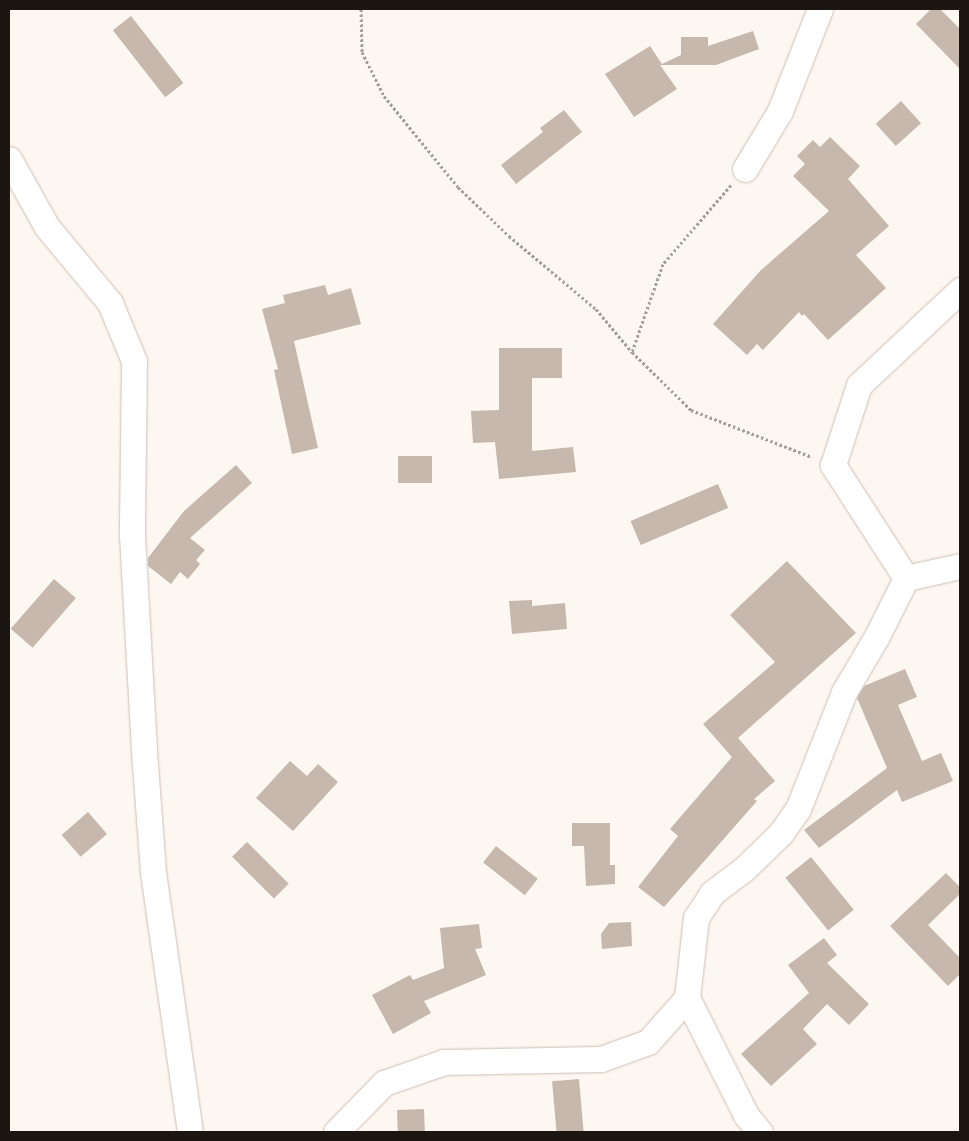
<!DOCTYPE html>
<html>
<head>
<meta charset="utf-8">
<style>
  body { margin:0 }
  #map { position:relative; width:969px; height:1141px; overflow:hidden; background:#fdf7f2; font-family:"Archivo Narrow",sans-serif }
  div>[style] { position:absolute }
  .building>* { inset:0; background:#c6b8ad; transform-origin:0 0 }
  .path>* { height:3px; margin-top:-1.5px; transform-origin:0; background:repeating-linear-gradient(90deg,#a29d98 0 2.5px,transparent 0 5px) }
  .roads { filter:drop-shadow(0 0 1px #cdbfb4) drop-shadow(0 0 1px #cdbfb4) }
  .street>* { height:25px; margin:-12.5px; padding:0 12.5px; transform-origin:12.5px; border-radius:12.5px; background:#fff }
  span { translate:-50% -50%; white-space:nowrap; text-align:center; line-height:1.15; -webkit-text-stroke:4px #fff; paint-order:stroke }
  .frame { position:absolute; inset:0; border:10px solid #1b1612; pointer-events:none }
</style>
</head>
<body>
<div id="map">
  <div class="building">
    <div style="clip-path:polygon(931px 9px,940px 9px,960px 29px,960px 69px,916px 24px)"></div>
    <div style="left:131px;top:16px;width:85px;height:23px;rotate:52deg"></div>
    <div style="clip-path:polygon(753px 31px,759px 49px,716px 65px,660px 65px,677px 89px,634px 117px,605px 74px,650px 46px,662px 64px,681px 55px,681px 37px,708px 37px,708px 46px)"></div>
    <div style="left:901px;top:101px;width:30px;height:34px;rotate:48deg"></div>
    <div style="clip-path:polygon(564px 110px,582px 132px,516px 184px,501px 165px,543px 132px,540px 128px)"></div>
    <div style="clip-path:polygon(830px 137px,860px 166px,848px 179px,889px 226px,856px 255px,886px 288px,828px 340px,804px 314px,802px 316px,799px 312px,763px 350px,757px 344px,747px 355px,713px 324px,761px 270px,829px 211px,793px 176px,805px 164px,797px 156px,813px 140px,820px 147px)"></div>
    <div style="clip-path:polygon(325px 285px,328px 295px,351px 288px,361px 324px,294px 341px,318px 448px,292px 454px,274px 370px,278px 369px,262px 309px,285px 303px,283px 295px)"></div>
    <div style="clip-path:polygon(499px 348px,562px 348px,562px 378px,532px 378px,532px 451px,573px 447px,576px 472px,499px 479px,495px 442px,473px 443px,471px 411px,499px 410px)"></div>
    <div style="left:432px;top:456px;width:27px;height:34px;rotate:90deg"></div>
    <div style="clip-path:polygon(236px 465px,252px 483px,190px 538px,205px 550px,196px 560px,200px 564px,188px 579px,180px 572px,171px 584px,148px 566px,148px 558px,184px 511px)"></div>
    <div style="left:718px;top:484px;width:26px;height:95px;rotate:67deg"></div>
    <div style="clip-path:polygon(787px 561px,856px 633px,738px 738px,775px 781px,754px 799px,757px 801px,664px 907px,638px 887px,678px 836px,670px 829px,732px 757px,703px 724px,775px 662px,730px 615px)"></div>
    <div style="left:54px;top:579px;width:29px;height:66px;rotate:41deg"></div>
    <div style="clip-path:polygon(532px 600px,532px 606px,565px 603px,567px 629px,512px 634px,509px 601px)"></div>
    <div style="clip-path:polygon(905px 669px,917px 697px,898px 705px,922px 761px,941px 753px,953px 781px,902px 802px,897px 790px,819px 848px,804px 830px,887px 768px,857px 698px,864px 686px)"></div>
    <div style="clip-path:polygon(290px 761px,307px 776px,318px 764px,338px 782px,293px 831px,256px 798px)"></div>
    <div style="left:88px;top:812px;width:29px;height:35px;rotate:49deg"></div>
    <div style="clip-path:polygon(572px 823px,610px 823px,610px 865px,615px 865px,615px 884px,586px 886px,584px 846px,572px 846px)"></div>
    <div style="left:247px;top:842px;width:59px;height:21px;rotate:45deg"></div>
    <div style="left:496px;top:846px;width:53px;height:21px;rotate:38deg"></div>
    <div style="left:811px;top:857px;width:68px;height:33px;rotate:51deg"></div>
    <div style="clip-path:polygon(946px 873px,960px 887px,960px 894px,928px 925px,960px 958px,960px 974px,948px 986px,890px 926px)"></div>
    <div style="clip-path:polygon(631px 922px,632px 946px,602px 949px,601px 934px,609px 923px)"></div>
    <div style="clip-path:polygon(479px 924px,482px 948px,475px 949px,486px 975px,424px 1001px,431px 1013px,393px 1034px,372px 995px,410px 975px,413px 980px,444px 968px,440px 928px)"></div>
    <div style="clip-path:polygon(824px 938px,837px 955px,827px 963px,869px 1004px,849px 1025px,827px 1004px,803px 1029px,817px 1044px,771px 1086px,741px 1054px,809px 993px,788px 965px)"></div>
    <div style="left:579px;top:1079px;width:53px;height:27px;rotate:85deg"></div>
    <div style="left:424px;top:1109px;width:23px;height:27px;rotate:88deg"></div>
  </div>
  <div class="path">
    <div style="left:361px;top:9px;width:43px;rotate:88.7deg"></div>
    <div style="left:362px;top:52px;width:49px;rotate:63.4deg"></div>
    <div style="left:384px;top:96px;width:117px;rotate:50.9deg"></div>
    <div style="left:458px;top:187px;width:71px;rotate:43.9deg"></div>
    <div style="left:509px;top:236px;width:114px;rotate:40deg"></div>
    <div style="left:596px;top:309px;width:56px;rotate:50.1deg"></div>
    <div style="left:731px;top:185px;width:104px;rotate:130.7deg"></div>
    <div style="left:663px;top:264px;width:93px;rotate:109.4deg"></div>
    <div style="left:632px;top:352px;width:83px;rotate:44.5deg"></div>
    <div style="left:691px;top:410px;width:130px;rotate:21.2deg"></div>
  </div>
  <div class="roads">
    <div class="street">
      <div style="left:9px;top:159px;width:78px;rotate:60.8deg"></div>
      <div style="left:47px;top:227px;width:99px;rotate:50.3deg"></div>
      <div style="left:110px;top:303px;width:63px;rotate:67.5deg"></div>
      <div style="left:134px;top:361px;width:174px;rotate:90.7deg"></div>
      <div style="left:132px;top:535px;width:230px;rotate:86.8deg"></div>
      <div style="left:145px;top:765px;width:107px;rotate:85.7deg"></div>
      <div style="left:153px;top:872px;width:263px;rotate:81.9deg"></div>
      <div style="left:745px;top:169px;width:68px;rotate:-58.9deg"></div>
      <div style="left:780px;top:111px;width:110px;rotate:-68.6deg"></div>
      <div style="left:906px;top:578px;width:135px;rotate:-122.9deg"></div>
      <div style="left:833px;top:465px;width:84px;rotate:-72deg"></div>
      <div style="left:859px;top:385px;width:139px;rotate:-43.2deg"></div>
      <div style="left:906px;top:578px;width:55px;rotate:-12.5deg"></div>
      <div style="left:687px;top:998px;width:131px;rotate:63.2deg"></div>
      <div style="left:746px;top:1115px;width:22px;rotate:51deg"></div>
      <div style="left:336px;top:1132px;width:69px;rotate:-45.6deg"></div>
      <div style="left:384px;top:1083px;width:64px;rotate:-19.3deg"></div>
      <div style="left:444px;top:1062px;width:157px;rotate:-1.1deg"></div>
      <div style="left:601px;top:1059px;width:50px;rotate:-19.9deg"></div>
      <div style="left:648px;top:1042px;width:59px;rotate:-48.4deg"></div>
      <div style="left:687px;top:998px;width:81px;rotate:-83.6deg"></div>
      <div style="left:696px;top:918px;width:30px;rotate:-57deg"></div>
      <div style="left:712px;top:893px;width:40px;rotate:-37deg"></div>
      <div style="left:744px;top:869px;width:52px;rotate:-44.2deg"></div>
      <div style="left:781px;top:833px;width:29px;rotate:-55deg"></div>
      <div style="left:798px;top:809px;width:126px;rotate:-68.5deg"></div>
      <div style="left:844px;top:692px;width:65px;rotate:-59.5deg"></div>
      <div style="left:877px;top:636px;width:65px;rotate:-63.4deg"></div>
    </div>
  </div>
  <div class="frame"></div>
</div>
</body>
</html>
